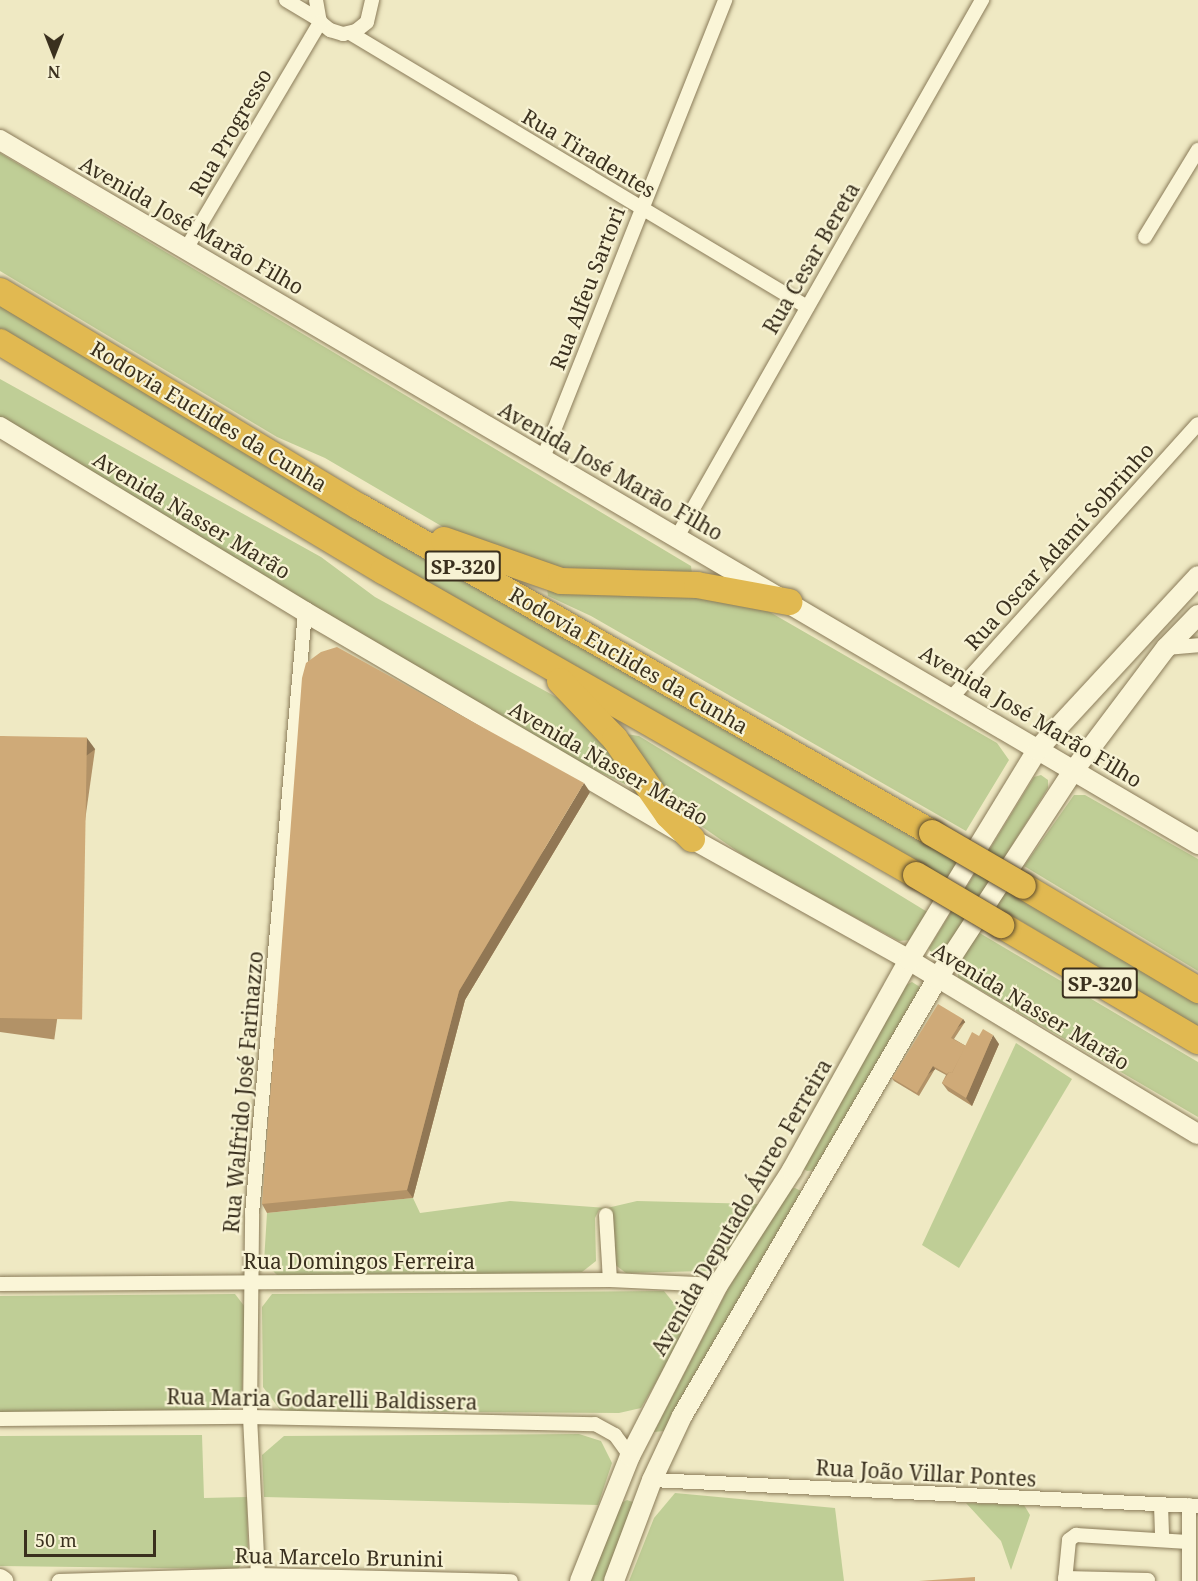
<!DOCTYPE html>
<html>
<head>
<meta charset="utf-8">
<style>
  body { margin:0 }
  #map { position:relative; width:1198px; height:1581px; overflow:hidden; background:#efe9c3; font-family:"Noto Serif",serif }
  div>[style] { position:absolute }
  .green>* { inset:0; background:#bfce96 }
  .roads { filter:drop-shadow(0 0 2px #8a7b59) drop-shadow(0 0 2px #8a7b59) }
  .street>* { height:14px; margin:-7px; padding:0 7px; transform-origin:7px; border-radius:7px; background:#faf5d7 }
  .secondary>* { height:20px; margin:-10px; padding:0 10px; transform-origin:10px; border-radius:10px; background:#faf5d7 }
  .highway>* { height:26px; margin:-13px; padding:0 13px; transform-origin:13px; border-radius:13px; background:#e1b951 }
  .bridges { filter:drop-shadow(0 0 2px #58482d) drop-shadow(0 0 2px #58482d) }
  .highway-bridge>* { height:26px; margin:-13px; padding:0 13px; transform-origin:13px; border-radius:13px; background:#e1b951 }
  .wall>* { inset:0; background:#b29267; transform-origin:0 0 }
  .shaded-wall>* { inset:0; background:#917754; transform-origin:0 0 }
  .building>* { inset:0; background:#cfaa78; transform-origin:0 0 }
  span { translate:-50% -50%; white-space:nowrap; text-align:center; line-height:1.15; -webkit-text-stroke:4.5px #f7f2d3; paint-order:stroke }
  .shield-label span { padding:2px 4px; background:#f7f2d3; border:2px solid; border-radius:4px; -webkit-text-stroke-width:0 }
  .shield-label { font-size:20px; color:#3a301e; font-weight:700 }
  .street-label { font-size:21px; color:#3a301e }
  .north { position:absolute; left:24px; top:24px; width:60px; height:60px; -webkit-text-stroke:4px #f7f2d3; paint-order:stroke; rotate:180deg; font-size:16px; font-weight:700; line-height:24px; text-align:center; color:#3a301e }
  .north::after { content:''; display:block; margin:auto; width:21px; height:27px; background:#3a301e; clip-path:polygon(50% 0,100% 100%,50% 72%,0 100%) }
  .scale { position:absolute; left:24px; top:1530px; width:132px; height:27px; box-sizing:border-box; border:3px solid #3a301e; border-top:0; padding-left:8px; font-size:18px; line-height:21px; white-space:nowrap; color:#3a301e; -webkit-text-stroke:4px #f7f2d3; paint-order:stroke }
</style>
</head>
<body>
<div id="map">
  <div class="green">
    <div style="clip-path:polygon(0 153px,691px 566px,692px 574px,560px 575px,455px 534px,325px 458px,277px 437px,0 271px)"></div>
    <div style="clip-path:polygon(0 301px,960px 861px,950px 881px,543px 654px,0 333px)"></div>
    <div style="clip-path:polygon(0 379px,321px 557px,375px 597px,558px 698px,610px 741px,640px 791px,558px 753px,0 420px)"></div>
    <div style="clip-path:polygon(547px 588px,701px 595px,768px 611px,997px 743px,1009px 760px,966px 831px,591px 616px,548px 596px)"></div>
    <div style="clip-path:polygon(626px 734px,639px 736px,929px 913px,911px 940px,899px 941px,757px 865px,694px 821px,648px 769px)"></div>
    <div style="clip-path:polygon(1041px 775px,1048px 780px,1048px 788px,942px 957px,931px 955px,929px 948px,1034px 777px)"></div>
    <div style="clip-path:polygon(1074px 795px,1085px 795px,1198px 859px,1198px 971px,1024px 866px)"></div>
    <div style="clip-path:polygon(1007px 890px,1198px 1003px,1198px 1028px,996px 906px)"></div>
    <div style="clip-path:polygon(978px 932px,1198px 1062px,1198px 1117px,958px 977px,958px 967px)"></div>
    <div style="clip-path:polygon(912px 982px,920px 987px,921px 994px,816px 1170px,807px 1171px,803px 1168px,906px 985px)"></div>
    <div style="clip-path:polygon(1016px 1043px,1072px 1079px,959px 1268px,922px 1245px)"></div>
    <div style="clip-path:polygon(795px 1188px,801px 1191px,800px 1198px,664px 1431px,654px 1432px,728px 1289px,789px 1189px)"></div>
    <div style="clip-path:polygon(413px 1198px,420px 1213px,510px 1201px,607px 1208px,637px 1201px,758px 1204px,721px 1266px,706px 1271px,626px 1273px,614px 1264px,609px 1210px,599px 1210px,595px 1218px,596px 1261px,582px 1272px,280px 1278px,264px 1262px,267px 1213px)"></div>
    <div style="clip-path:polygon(664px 1291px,677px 1307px,684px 1334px,641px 1408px,619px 1413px,281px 1411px,263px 1387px,262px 1307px,272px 1294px)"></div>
    <div style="clip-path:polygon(235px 1294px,245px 1307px,242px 1398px,228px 1410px,0 1412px,0 1296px)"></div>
    <div style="clip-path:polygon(579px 1434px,601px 1441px,612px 1463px,598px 1505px,264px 1497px,262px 1455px,284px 1436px)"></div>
    <div style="clip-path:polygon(202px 1435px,204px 1498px,247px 1497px,248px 1556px,238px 1569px,0 1566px,0 1436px)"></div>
    <div style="clip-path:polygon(675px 1493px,835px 1508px,844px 1581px,629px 1581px,654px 1518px)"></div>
    <div style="clip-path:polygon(627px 1500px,633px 1502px,634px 1509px,606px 1581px,585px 1581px,619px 1504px)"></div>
    <div style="clip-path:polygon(966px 1503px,1024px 1505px,1030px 1515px,1011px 1570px,1001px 1541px)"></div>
  </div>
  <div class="roads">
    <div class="street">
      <div style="left:286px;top:0;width:39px;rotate:31deg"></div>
      <div style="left:316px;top:0;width:22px;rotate:80deg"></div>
      <div style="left:320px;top:22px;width:13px;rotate:39deg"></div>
      <div style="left:330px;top:30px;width:14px;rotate:17deg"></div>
      <div style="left:343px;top:34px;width:13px;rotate:-13deg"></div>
      <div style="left:356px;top:31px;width:14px;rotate:-39deg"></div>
      <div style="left:367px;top:22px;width:23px;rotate:-77deg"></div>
      <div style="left:350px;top:33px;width:533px;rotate:30.95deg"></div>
      <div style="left:1145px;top:237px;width:102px;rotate:-58.7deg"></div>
      <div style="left:186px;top:249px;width:264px;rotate:-59.4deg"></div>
      <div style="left:543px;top:458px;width:493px;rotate:-68.3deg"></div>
      <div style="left:677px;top:537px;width:618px;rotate:-60.4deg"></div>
      <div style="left:1166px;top:648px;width:32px;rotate:-5deg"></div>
      <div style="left:952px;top:697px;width:367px;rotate:-48deg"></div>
      <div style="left:606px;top:1215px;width:65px;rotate:86.5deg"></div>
      <div style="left:0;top:1284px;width:610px;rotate:-0.38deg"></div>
      <div style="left:610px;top:1280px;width:108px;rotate:2.7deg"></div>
      <div style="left:0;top:1419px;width:250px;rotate:-0.5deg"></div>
      <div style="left:250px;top:1417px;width:345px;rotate:1.2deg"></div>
      <div style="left:595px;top:1424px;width:23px;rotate:29deg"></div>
      <div style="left:615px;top:1435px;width:26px;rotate:54deg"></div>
      <div style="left:652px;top:1480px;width:547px;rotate:2.73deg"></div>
      <div style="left:1161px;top:1505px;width:35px;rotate:88deg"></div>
      <div style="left:1189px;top:1505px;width:76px;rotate:90deg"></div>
      <div style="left:258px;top:1575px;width:158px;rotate:-92.9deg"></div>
      <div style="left:250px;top:1417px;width:203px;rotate:-89.4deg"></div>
      <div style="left:252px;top:1214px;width:604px;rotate:-84.97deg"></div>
      <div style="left:1065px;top:1578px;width:83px;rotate:1.4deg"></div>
      <div style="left:59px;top:1581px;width:199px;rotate:-1.7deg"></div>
      <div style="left:258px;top:1575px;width:253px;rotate:1.4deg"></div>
      <div style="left:1065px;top:1581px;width:41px;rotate:-84.4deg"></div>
      <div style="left:1069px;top:1540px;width:9px;rotate:-36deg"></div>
      <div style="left:1076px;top:1535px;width:112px;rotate:3.6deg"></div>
    </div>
    <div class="secondary">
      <div style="left:0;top:140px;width:1390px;rotate:30.44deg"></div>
      <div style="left:0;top:427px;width:357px;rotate:31.2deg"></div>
      <div style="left:305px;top:612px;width:449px;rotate:30.4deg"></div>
      <div style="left:692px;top:839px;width:248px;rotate:29.1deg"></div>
      <div style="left:909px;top:960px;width:337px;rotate:31.1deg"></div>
      <div style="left:0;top:1579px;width:4px;rotate:34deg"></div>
      <div style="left:580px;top:1581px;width:135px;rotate:-68.2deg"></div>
      <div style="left:630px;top:1456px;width:192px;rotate:-62.8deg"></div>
      <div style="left:718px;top:1285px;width:137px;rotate:-57.2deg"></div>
      <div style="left:792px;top:1170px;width:240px;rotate:-60.9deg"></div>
      <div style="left:909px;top:960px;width:246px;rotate:-58.6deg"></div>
      <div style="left:1037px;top:750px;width:237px;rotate:-47.2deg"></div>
      <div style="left:614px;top:1581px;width:108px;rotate:-69.4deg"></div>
      <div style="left:652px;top:1480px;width:71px;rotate:-64.9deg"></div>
      <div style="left:682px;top:1416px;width:506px;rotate:-59.74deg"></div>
      <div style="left:937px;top:979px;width:250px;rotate:-56.8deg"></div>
      <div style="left:1074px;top:770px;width:153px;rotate:-53deg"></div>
      <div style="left:1166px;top:648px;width:46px;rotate:-45.9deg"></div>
    </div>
    <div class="highway">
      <div style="left:0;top:291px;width:420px;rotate:31deg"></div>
      <div style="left:360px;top:507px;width:658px;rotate:29.68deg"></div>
      <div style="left:0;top:342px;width:446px;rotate:30.9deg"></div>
      <div style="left:383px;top:571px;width:614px;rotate:29.7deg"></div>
      <div style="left:444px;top:540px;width:124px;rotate:19.3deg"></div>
      <div style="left:561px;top:581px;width:136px;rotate:1.7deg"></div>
      <div style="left:697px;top:585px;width:94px;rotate:10.5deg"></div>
      <div style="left:560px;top:681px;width:80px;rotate:46.5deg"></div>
      <div style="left:615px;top:739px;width:93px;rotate:55.1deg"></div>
      <div style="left:668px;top:815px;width:34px;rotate:45deg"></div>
      <div style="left:1023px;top:886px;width:204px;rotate:30.7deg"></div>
      <div style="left:1001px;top:925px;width:229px;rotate:30.5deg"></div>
    </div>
  </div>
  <div class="bridges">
    <div class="highway-bridge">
      <div style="left:932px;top:833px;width:105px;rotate:30.2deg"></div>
      <div style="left:916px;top:875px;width:99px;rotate:30.5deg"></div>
    </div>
  </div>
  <div class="wall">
    <div style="left:0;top:736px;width:96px;height:293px;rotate:8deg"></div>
    <div style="clip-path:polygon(590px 792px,465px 1000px,413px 1198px,267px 1213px,262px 1204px)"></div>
    <div style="clip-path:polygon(963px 1019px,965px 1022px,954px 1039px,966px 1046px,979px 1036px,999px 1044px,972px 1106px,948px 1091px,942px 1083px,946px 1075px,935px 1069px,919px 1096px,894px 1081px,892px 1078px)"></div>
  </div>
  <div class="shaded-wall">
    <div style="left:87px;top:738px;width:14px;height:281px;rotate:54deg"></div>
    <div style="clip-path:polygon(584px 783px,590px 792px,465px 1000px,413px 1198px,407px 1190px,459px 991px)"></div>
    <div style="left:963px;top:1019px;width:4px;height:22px;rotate:56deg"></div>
    <div style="clip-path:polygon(993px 1035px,999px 1044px,972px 1106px,966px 1098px)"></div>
    <div style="left:933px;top:1066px;width:4px;height:31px;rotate:56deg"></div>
  </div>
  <div class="building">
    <div style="clip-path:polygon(337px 647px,584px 783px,459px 991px,407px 1190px,262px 1204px,302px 678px,306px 663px,321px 652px)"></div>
    <div style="left:0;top:736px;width:87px;height:282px;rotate:1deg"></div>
    <div style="clip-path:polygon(938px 1004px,963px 1019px,951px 1038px,966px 1046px,952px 1073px,949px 1072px,947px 1074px,933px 1066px,917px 1093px,892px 1078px)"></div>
    <div style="clip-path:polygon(983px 1029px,993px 1035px,966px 1098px,942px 1083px,949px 1072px,952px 1073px,972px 1032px,979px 1036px)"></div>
    <div style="clip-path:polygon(975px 1577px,975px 1581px,919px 1581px)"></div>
  </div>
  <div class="shield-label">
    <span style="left:463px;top:566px">SP-320</span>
    <span style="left:1100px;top:983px">SP-320</span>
  </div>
  <div class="street-label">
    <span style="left:230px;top:132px;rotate:-60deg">Rua Progresso</span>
    <span style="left:589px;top:153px;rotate:31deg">Rua Tiradentes</span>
    <span style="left:192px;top:225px;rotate:30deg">Avenida José Marão Filho</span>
    <span style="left:811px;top:258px;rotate:-60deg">Rua Cesar Bereta</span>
    <span style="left:587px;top:288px;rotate:-69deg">Rua Alfeu Sartori</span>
    <span style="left:209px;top:416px;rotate:31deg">Rodovia Euclides da Cunha</span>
    <span style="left:611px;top:471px;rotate:30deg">Avenida José Marão Filho</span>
    <span style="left:192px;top:515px;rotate:31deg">Avenida Nasser Marão</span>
    <span style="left:1059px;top:546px;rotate:-48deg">Rua Oscar Adamí Sobrinho</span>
    <span style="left:629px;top:660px;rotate:30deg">Rodovia Euclides da Cunha</span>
    <span style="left:1031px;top:716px;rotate:31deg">Avenida José Marão Filho</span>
    <span style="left:609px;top:763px;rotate:30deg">Avenida Nasser Marão</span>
    <span style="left:1031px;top:1006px;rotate:31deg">Avenida Nasser Marão</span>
    <span style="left:243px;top:1092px;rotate:-85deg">Rua Walfrido José Farinazzo</span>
    <span style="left:741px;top:1207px;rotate:-60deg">Avenida Deputado Áureo Ferreira</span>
    <span style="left:359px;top:1261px">Rua Domingos Ferreira</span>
    <span style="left:322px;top:1399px;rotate:1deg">Rua Maria Godarelli Baldissera</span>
    <span style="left:926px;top:1473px;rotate:3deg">Rua João Villar Pontes</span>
    <span style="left:339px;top:1557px;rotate:1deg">Rua Marcelo Brunini</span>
  </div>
  <div class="north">N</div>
  <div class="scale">50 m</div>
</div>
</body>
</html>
